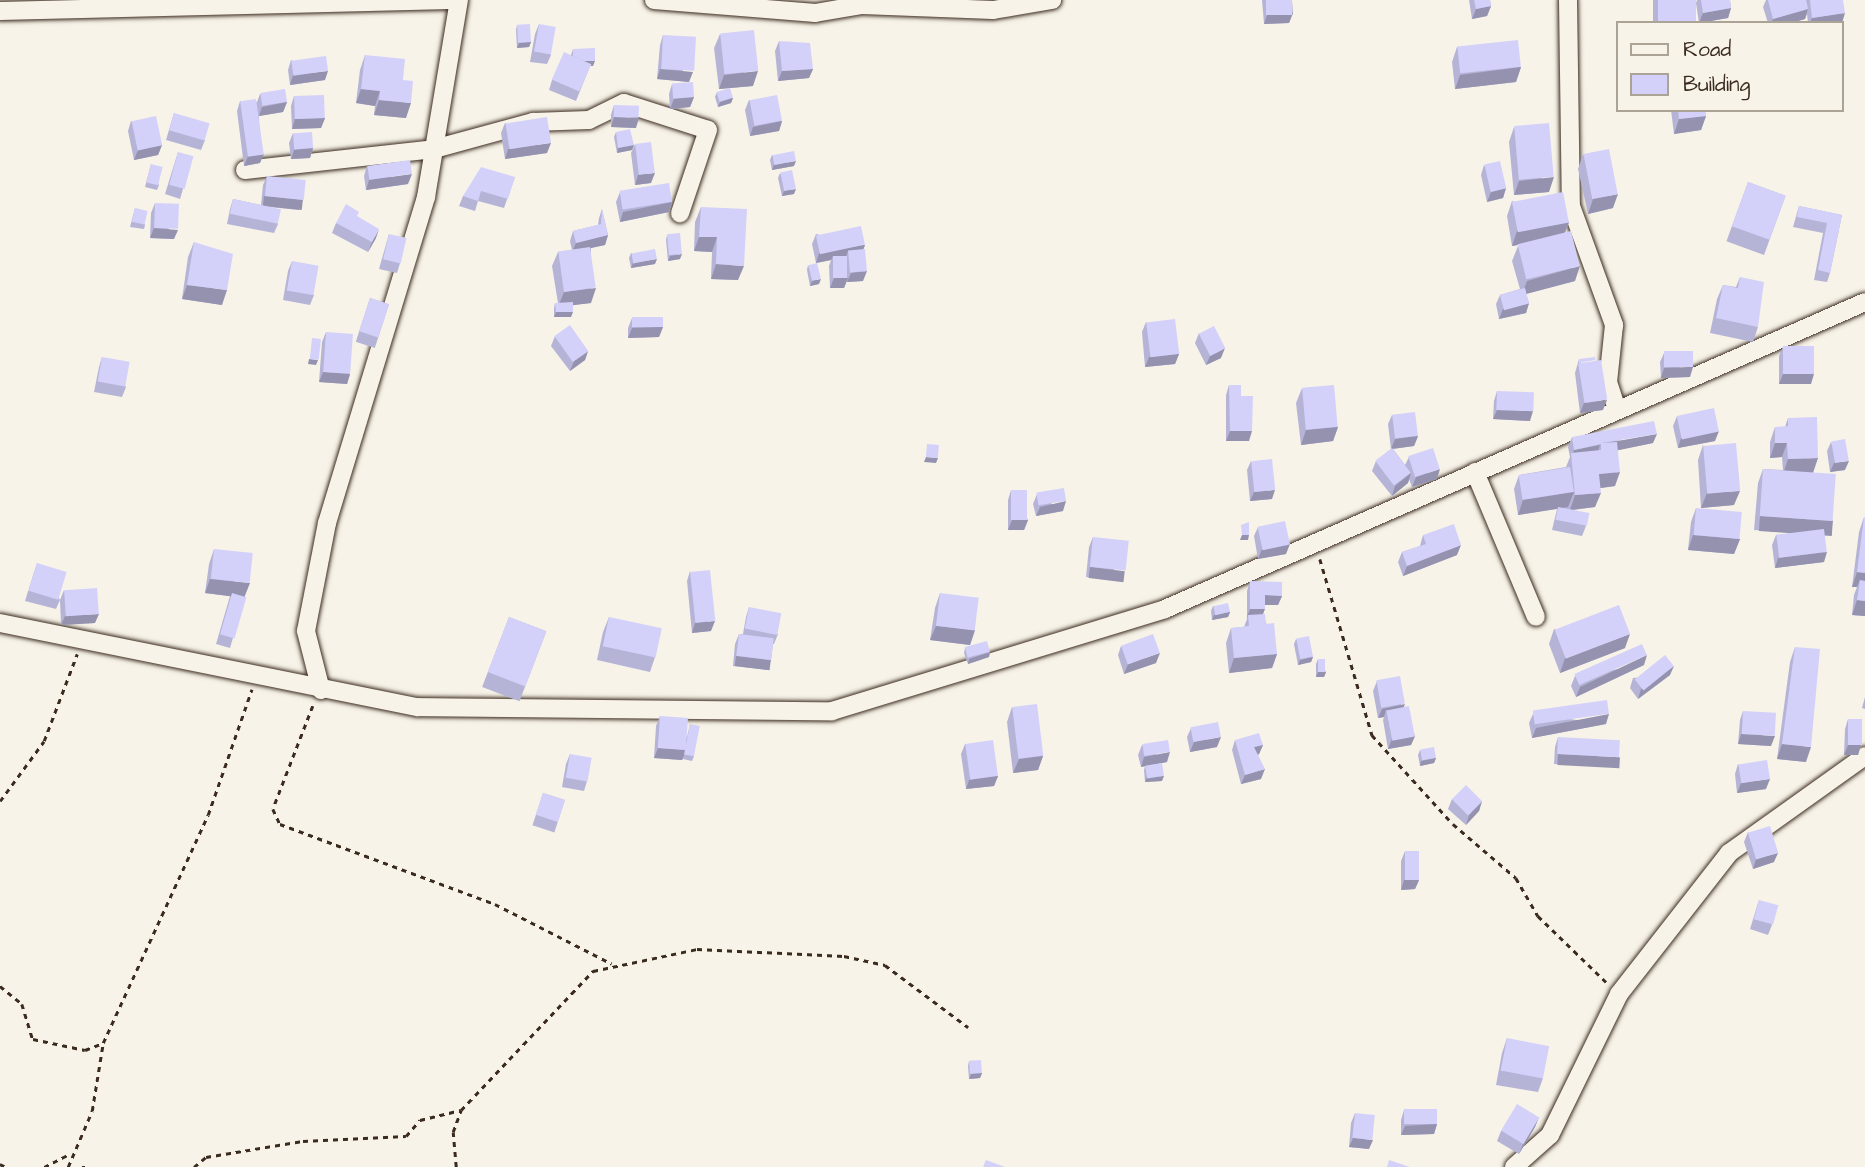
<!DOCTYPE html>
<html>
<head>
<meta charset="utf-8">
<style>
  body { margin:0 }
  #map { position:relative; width:1865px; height:1167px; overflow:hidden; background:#f7f3e8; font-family:"Architects Daughter",sans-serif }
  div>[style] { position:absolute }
  .path>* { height:2.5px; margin-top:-1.25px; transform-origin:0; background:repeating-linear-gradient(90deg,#3b2a1e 0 5px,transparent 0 10px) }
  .roads { filter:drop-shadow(0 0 2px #3b2a1e) drop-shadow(0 0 2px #3b2a1e) }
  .minor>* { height:18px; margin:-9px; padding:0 9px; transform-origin:9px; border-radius:9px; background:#f7f3e8 }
  .wall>* { inset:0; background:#b5b4d7; transform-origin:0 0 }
  .shaded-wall>* { inset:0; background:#9492af; transform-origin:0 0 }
  .building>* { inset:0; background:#d3d1fa; transform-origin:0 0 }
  span { translate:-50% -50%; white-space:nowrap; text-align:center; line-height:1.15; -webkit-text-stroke:5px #f7f3e8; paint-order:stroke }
  .legend { position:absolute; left:1616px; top:21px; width:228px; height:91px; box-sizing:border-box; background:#f7f3e8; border:2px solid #aca397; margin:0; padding:9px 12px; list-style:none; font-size:21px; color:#3b2a1e }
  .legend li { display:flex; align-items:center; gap:14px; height:35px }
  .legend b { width:35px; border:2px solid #aca397 }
</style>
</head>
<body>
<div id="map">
  <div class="path">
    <div style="left:1320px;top:559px;width:184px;rotate:73.5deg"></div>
    <div style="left:1372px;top:735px;width:120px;rotate:47.7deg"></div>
    <div style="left:1453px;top:824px;width:83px;rotate:40.6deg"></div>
    <div style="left:1516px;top:878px;width:44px;rotate:59.9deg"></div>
    <div style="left:1538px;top:916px;width:95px;rotate:44.1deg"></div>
    <div style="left:313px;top:706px;width:110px;rotate:111.2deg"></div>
    <div style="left:273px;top:809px;width:17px;rotate:65deg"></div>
    <div style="left:280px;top:824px;width:229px;rotate:20.4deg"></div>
    <div style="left:495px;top:904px;width:131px;rotate:27.1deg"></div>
    <div style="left:0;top:801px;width:74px;rotate:-53.7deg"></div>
    <div style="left:44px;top:741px;width:93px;rotate:-69.2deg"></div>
    <div style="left:0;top:986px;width:28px;rotate:39deg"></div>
    <div style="left:22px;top:1004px;width:37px;rotate:73deg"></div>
    <div style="left:33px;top:1039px;width:53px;rotate:11.9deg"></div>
    <div style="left:85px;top:1050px;width:19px;rotate:-21deg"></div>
    <div style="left:0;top:1164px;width:7px;rotate:27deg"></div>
    <div style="left:44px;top:1167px;width:28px;rotate:-27deg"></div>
    <div style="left:68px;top:1167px;width:61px;rotate:-66.8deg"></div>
    <div style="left:92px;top:1111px;width:69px;rotate:-80.8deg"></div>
    <div style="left:103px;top:1043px;width:251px;rotate:-65.3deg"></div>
    <div style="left:208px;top:815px;width:133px;rotate:-70.8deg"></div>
    <div style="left:82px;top:1167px;width:3px"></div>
    <div style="left:194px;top:1167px;width:16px;rotate:-40deg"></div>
    <div style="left:206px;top:1157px;width:98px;rotate:-9.4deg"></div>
    <div style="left:303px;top:1141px;width:103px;rotate:-2.8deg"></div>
    <div style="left:406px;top:1136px;width:21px;rotate:-49deg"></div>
    <div style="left:420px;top:1120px;width:42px;rotate:-13.7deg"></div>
    <div style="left:461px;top:1110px;width:192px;rotate:-46.5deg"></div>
    <div style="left:593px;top:971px;width:106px;rotate:-11.9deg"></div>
    <div style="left:697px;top:949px;width:147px;rotate:2.7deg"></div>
    <div style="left:844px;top:956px;width:42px;rotate:12.4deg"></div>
    <div style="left:885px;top:965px;width:104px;rotate:36.8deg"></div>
    <div style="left:456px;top:1167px;width:35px;rotate:-95deg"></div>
    <div style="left:453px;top:1132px;width:23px;rotate:-70deg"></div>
  </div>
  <div class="roads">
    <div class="minor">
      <div style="left:654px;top:0;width:162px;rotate:4.6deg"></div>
      <div style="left:815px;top:13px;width:48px;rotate:-9.7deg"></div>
      <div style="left:862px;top:5px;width:131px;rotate:2.2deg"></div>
      <div style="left:993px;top:10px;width:60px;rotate:-9.6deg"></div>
      <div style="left:1568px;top:0;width:206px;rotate:89.2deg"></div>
      <div style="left:1571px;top:206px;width:127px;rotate:70.1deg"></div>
      <div style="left:1614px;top:325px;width:57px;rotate:96deg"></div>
      <div style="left:1608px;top:382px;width:29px;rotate:72deg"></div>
      <div style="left:0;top:11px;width:450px;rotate:-1.4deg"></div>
      <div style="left:245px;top:170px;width:190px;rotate:-6.3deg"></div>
      <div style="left:434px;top:149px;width:103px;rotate:-15.3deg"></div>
      <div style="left:533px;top:122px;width:56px;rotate:-2deg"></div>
      <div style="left:589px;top:120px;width:39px;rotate:-26deg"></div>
      <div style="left:624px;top:103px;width:88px;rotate:17.8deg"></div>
      <div style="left:708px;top:130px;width:88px;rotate:108.6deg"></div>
      <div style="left:1475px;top:472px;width:157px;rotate:67.2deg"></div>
      <div style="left:0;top:623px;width:426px;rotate:11.4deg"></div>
      <div style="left:418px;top:707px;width:414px;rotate:0.6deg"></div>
      <div style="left:832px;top:711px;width:348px;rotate:-17deg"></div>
      <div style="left:1165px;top:609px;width:764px;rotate:-23.68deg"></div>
      <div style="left:321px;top:690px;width:61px;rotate:-104.3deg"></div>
      <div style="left:306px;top:631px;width:110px;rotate:-79deg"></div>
      <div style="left:327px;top:523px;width:341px;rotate:-73.1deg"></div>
      <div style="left:426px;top:197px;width:200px;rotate:-80.5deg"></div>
      <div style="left:1514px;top:1167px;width:48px;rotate:-41.6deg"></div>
      <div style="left:1550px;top:1135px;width:157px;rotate:-63.9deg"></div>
      <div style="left:1619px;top:994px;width:179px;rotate:-52deg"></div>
      <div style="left:1729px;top:853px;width:167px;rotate:-35.5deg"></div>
    </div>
  </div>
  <div class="wall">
    <div style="clip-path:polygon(1262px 0,1292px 0,1293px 13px,1289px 23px,1264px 24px)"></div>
    <div style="clip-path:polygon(1469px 0,1490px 0,1491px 6px,1487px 16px,1472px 19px)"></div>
    <div style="left:1653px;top:0;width:43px;height:23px"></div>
    <div style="clip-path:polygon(1697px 0,1730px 0,1731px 8px,1728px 18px,1699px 23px,1696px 3px)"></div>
    <div style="clip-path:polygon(1766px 0,1843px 0,1842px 23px,1808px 23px,1807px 14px,1805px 19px,1791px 23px,1768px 23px,1763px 7px)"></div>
    <div style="clip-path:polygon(539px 24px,551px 55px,547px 64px,530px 62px,535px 34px)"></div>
    <div style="clip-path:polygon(517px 25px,531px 42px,529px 47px,517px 48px,516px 30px)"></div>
    <div style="clip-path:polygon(720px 34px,753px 86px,719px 89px,714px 48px)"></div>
    <div style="clip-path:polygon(663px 35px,689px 82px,657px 79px,660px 45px)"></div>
    <div style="clip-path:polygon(779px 41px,813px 69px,809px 78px,778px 81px,775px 51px)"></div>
    <div style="clip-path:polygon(1457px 47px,1521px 67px,1516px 82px,1455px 89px,1452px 62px)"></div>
    <div style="clip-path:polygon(573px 49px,593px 66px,590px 66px,576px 101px,549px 90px,552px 80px,571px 55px)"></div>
    <div style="clip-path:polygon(365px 55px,403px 80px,406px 118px,374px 115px,375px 106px,356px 103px,360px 70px)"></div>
    <div style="clip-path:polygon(291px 60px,325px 80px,290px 85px,288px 70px)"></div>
    <div style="clip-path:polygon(672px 84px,694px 97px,690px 107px,670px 109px,669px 94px)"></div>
    <div style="clip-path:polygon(717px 92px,733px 98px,731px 103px,718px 107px,715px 97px)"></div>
    <div style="clip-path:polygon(260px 94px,287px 102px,283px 112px,259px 116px,260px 163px,244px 166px,237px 111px,240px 101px,257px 102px)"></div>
    <div style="clip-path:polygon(294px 96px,325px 118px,321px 128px,292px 129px,291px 106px)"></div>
    <div style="clip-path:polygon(749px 100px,782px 121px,779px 131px,750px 136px,745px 110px)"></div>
    <div style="clip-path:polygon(614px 105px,636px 128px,611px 127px,611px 115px)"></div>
    <div style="clip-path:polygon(1671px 110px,1706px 110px,1706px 116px,1701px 130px,1674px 134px)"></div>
    <div style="clip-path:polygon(174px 113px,205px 140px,201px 150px,166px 140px)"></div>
    <div style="clip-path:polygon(131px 121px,162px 145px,158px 155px,134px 160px,128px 131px)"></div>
    <div style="clip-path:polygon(505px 123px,547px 153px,505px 159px,501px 133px)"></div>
    <div style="clip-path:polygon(1514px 127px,1549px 192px,1514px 195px,1509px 142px)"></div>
    <div style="clip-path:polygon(616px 132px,634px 145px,632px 150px,617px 153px,614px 137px)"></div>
    <div style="clip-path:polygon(293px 133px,313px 148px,310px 158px,291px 159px,289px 143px)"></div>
    <div style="clip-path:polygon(635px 144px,651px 183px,635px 185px,631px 153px)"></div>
    <div style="clip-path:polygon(178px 152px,183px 189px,180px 199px,165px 194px)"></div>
    <div style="clip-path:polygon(1583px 154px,1613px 208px,1588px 214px,1578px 169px)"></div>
    <div style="clip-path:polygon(772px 155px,794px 166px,772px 170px,770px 160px)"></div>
    <div style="clip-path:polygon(151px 164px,159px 185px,157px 190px,145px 187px)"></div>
    <div style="clip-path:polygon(1484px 165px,1506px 188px,1503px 198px,1487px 202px,1481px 175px)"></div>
    <div style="clip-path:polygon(367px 166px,408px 184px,366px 190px,364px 176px)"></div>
    <div style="clip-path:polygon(780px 173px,794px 194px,782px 196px,778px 178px)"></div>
    <div style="clip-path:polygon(267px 176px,303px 200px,299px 210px,269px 207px,278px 224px,274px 233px,227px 224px,230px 209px,233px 199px,261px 205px,263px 185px)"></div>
    <div style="clip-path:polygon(515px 177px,504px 208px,478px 201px,475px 211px,459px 206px,463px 196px)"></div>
    <div style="left:1748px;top:182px;width:40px;height:63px;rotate:20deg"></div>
    <div style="clip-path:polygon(620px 192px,672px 202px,669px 212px,620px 222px,616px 202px)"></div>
    <div style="clip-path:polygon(1512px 201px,1569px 222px,1565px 233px,1575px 281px,1526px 294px,1529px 303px,1526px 313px,1499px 319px,1496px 304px,1500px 295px,1520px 289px,1512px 261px,1518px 246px,1528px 243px,1512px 246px,1507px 216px)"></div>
    <div style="clip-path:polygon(155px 203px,174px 239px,150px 238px,151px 213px)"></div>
    <div style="clip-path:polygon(1799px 206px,1842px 215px,1830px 273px,1827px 282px,1814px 280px,1823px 233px,1793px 227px)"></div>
    <div style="clip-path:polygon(701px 207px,738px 280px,711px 279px,712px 252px,694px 251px,695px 222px)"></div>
    <div style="clip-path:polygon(135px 208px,145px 225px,144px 229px,130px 227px)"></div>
    <div style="clip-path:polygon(602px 209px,608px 235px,605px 245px,591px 248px,591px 303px,573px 305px,571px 317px,554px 317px,554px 308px,555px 303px,558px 303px,552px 266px,558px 252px,572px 250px,570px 241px,573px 231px,598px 225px,599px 218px)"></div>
    <div style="clip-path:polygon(357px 217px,376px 238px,368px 252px,332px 233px,336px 223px)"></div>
    <div style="clip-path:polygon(389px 234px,400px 263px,397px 273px,379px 269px)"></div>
    <div style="clip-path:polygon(816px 234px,865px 245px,863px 250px,863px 281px,847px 282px,847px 280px,844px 288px,830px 288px,829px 266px,831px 260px,816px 263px,812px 244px)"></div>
    <div style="clip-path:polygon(667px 235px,680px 259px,668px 261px,666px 240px)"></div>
    <div style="clip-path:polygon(194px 242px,222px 305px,182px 299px,188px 257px)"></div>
    <div style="clip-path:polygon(631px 253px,655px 264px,631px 268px,629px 258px)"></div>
    <div style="clip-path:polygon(292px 261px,314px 295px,310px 305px,283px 300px,288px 271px)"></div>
    <div style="clip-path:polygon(808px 265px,819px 284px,810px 286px,807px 270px)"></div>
    <div style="clip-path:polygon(1740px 277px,1758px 327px,1753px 342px,1710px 333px,1717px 299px,1723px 285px,1736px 287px)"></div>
    <div style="left:370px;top:298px;width:20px;height:46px;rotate:18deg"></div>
    <div style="clip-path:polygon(632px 318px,663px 327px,659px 337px,628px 338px,628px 328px)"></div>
    <div style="clip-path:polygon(1146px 322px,1179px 354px,1175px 364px,1145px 367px,1142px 332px)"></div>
    <div style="clip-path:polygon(326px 332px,350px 374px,347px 384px,319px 382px,322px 342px)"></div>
    <div style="clip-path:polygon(1199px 333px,1221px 358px,1206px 365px,1195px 343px)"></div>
    <div style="clip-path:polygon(555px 336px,588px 351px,585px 360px,570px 371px,551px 346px)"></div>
    <div style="clip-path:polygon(1783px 347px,1811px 384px,1779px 384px,1779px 356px)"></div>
    <div style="clip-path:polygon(1664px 353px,1690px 377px,1661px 378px,1660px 362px)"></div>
    <div style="clip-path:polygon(102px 357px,126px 387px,122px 397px,94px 392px,99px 367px)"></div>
    <div style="clip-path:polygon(1579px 359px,1603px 410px,1580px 413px,1575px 373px)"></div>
    <div style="clip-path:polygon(1229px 385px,1241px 396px,1249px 441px,1226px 441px,1226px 395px)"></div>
    <div style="clip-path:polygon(1302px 388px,1338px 427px,1333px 441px,1301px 445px,1296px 403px)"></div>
    <div style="clip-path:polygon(1497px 391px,1530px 421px,1493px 419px,1494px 401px)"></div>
    <div style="clip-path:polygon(1392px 415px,1418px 436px,1414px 446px,1393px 449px,1405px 465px,1409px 457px,1437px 479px,1412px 487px,1409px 479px,1408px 483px,1392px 496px,1372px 471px,1376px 461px,1391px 449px,1388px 424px)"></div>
    <div style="clip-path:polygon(1677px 416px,1715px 441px,1678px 448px,1673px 426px)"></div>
    <div style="clip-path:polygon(1788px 418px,1813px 472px,1833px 521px,1828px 535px,1825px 535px,1824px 562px,1775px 568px,1772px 545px,1776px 535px,1795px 533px,1754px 530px,1758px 483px,1763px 469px,1783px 470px,1782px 457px,1770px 458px,1770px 442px,1775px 427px,1785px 427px)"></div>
    <div style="clip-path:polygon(1572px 437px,1653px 443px,1618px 450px,1615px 486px,1600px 488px,1595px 507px,1573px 510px,1586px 526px,1582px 536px,1552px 530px,1557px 509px,1518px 515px,1514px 489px,1519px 475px,1566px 467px,1570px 457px,1568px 447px)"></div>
    <div style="clip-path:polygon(1831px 442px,1845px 470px,1830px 472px,1827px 451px)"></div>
    <div style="clip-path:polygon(1703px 445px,1734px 505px,1701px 508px,1698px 460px)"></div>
    <div style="clip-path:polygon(1251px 461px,1272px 499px,1250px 501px,1247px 470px)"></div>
    <div style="clip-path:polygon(1011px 490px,1028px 520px,1024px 530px,1008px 530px,1008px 500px)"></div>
    <div style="clip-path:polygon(1037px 494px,1063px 511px,1036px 516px,1033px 504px)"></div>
    <div style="clip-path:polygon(1696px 508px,1740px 539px,1734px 554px,1688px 550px,1691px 522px)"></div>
    <div style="clip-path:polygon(1864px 517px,1865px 616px,1852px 615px,1854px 595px,1857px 587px,1852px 587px,1859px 532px)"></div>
    <div style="clip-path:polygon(1258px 527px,1286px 554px,1258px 559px,1254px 536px)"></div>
    <div style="clip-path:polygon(1423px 535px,1457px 555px,1403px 576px,1398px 562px,1402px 552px,1420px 546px)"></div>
    <div style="clip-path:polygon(1093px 537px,1122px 581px,1086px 577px,1089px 547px)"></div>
    <div style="clip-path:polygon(214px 549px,245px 597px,230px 648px,216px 644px,230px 596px,205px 593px,209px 564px)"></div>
    <div style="clip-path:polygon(37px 563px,60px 600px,56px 609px,25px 601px)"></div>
    <div style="clip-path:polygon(690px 571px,711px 631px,692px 633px,687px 581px)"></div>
    <div style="clip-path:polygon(1250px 581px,1282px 596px,1278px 605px,1265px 605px,1263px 614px,1277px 654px,1272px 668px,1229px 673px,1226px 643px,1231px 628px,1244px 627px,1247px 619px,1247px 591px)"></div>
    <div style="clip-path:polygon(64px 590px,95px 623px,61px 625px,60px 600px)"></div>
    <div style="clip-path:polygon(940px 593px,975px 630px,970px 645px,930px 640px,935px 608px)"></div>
    <div style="clip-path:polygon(1213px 606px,1230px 612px,1228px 617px,1212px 620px,1211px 611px)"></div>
    <div style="clip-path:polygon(749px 607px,778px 634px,774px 644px,773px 644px,771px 660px,768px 670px,733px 666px,735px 644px,739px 634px,743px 634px,746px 617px)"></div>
    <div style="left:509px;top:617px;width:40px;height:75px;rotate:21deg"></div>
    <div style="clip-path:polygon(609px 617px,655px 657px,650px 672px,597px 660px,603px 632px)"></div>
    <div style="clip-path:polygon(1554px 629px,1625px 648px,1560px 673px,1549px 644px)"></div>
    <div style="clip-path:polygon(1296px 639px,1313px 657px,1311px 662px,1298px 665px,1294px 644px)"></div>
    <div style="clip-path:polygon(1121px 646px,1156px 663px,1124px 674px,1118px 655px)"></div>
    <div style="clip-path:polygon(1795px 647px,1806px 762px,1777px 759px,1790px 662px)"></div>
    <div style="clip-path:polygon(965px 648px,990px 652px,989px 657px,968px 664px,964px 653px)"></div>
    <div style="clip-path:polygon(1318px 659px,1326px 672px,1324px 677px,1316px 677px,1316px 664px)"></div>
    <div style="clip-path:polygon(1644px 665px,1576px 697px,1571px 686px,1575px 676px)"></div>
    <div style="clip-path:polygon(1670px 675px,1638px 699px,1630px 688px,1633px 678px)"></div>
    <div style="clip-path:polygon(1377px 681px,1404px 707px,1415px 736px,1411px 745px,1388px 749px,1383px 720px,1384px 717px,1378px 718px,1373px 691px)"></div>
    <div style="clip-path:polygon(1865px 697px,1865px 709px,1862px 708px)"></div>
    <div style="clip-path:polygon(1012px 707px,1043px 756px,1038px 770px,1013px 773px,1007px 722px)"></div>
    <div style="clip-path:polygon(1743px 711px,1771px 746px,1738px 744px,1740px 720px)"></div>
    <div style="clip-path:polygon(1533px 714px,1606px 724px,1532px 738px,1529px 723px)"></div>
    <div style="clip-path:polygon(660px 716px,687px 737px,690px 724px,694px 756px,692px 761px,683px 759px,682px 760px,654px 758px,656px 726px)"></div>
    <div style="clip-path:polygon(1848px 719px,1861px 745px,1858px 755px,1844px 755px,1845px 729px)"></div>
    <div style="clip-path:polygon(1191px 728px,1217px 747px,1190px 752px,1187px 737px)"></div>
    <div style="clip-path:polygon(1558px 737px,1616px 767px,1554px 764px,1555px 747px)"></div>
    <div style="clip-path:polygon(1235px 740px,1263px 745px,1259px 754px,1258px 755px,1261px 779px,1241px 784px,1232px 750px)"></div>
    <div style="clip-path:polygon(965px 744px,998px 776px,994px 786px,966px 789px,961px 754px)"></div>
    <div style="clip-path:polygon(1142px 745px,1167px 762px,1153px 765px,1162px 781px,1145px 782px,1144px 770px,1145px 766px,1141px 767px,1138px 755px)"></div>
    <div style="clip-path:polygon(1420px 750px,1436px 758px,1434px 763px,1420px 766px,1418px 755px)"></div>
    <div style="clip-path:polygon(570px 754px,587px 781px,584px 791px,562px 787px,566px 764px)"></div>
    <div style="clip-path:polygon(1738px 764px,1766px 789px,1737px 793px,1735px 774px)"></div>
    <div style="left:543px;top:793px;width:23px;height:34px;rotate:18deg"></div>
    <div style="clip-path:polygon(1452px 799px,1482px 801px,1479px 811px,1466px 825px,1448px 809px)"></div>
    <div style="clip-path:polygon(1748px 832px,1774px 862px,1753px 869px,1744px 842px)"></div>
    <div style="clip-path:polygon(1405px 851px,1419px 880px,1415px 889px,1401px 890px,1401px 861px)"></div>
    <div style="clip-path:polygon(1759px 900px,1772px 925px,1768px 935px,1750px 929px)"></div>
    <div style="clip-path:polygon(1507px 1038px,1543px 1078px,1538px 1092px,1496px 1085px,1502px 1053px)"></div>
    <div style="clip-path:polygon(969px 1061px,982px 1073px,980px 1078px,969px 1079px,968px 1066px)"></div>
    <div style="clip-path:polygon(1404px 1110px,1437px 1124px,1434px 1134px,1401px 1135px,1401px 1120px)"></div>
    <div style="clip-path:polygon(1355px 1113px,1369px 1149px,1349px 1147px,1351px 1123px)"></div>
    <div style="clip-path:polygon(1539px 1117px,1535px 1127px,1519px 1154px,1497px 1141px,1501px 1131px)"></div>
  </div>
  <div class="shaded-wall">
    <div style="clip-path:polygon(1491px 6px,1487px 16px,1472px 19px,1476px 9px)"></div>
    <div style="clip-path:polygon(1731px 8px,1728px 18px,1699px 23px,1703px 13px)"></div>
    <div style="clip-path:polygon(1808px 9px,1805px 19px,1791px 23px,1771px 23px,1773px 19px)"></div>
    <div style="clip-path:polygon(1293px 13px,1289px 23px,1264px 24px,1267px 15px)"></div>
    <div style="clip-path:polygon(1845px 13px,1842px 23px,1810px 23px,1812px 18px)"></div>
    <div style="clip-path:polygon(531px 42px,529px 47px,517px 48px,519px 43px)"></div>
    <div style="clip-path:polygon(573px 61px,595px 61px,593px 66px,590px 66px,576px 101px,590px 66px)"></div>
    <div style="clip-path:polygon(1521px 67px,1516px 82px,1455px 89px,1460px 75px)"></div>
    <div style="clip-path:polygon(660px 69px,693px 72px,689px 82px,657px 79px)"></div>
    <div style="clip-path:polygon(813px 69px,809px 78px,778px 81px,782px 71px)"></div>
    <div style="clip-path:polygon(328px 71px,325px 80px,290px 85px,293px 75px)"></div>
    <div style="clip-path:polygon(758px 71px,753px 86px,719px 89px,724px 75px)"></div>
    <div style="clip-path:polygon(361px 89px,380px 91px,375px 106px,356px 103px)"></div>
    <div style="clip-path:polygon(694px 97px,690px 107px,670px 109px,674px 99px)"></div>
    <div style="clip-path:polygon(733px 98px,731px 103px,718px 107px,720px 102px)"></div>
    <div style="clip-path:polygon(379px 100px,411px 103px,406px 118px,374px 115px)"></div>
    <div style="clip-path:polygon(287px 102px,283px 112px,259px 116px,262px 107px)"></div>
    <div style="clip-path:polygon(1706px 116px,1701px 130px,1674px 134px,1679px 119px)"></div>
    <div style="clip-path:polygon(614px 117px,639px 118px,636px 128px,611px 127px)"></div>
    <div style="clip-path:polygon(325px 118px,321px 128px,292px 129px,295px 119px)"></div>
    <div style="clip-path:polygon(782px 121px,779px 131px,750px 136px,753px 127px)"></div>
    <div style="clip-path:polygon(551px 143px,547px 153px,505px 159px,508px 149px)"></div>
    <div style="clip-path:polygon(162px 145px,158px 155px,134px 160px,138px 150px)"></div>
    <div style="clip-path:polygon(634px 145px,632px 150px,617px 153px,618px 148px)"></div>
    <div style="clip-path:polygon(313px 148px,310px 158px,291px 159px,294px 150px)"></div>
    <div style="clip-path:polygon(264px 154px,260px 163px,244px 166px,248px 156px)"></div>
    <div style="clip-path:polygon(796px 161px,794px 166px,772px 170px,774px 165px)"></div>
    <div style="clip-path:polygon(655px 173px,651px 183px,635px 185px,638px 175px)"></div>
    <div style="clip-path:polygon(412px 174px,408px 184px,366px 190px,369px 180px)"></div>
    <div style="clip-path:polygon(1554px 177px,1549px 192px,1514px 195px,1519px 181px)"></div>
    <div style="clip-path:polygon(1506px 188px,1503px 198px,1487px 202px,1491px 192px)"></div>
    <div style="clip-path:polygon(796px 189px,794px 194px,782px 196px,784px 191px)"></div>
    <div style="clip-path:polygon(1618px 194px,1613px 208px,1588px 214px,1593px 199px)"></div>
    <div style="left:264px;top:196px;width:39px;height:10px;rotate:6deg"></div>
    <div style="clip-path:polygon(672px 202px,669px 212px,620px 222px,623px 212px)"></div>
    <div style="clip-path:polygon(1569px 222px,1563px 237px,1512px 246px,1517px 231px)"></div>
    <div style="clip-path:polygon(154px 228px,178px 230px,174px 239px,150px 238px)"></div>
    <div style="clip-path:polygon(379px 229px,376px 238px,368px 252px,372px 242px)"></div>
    <div style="clip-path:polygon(608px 235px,605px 245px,572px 252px,576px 243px)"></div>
    <div style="clip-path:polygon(699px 237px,717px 237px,712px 252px,694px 251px)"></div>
    <div style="clip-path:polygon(865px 245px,861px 255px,848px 251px,846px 257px,833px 256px,831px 260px,816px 263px,819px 253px)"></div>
    <div style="clip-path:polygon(682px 254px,680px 259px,668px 261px,670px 256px)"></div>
    <div style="clip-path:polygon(657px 259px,655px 264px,631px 268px,633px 263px)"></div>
    <div style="clip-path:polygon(716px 264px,744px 266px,738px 280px,711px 279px)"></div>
    <div style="clip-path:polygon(1580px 266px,1575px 281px,1522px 295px,1527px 281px)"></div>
    <div style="clip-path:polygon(867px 271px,863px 281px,847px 282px,851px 273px)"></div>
    <div style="clip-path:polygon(834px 278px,848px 278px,844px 288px,830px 288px)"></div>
    <div style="clip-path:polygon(821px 279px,819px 284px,810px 286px,812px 281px)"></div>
    <div style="clip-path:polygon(187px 285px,227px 290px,222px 305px,182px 299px)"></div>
    <div style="clip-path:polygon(596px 288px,591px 303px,558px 307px,564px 292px)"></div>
    <div style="clip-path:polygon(1529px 303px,1526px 313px,1499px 319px,1503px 309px)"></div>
    <div style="clip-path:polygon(556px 312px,573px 312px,571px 317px,554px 317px)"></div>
    <div style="clip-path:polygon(663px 327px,659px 337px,628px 338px,632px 328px)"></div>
    <div style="clip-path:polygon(1225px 348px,1221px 358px,1206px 365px,1210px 356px)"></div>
    <div style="clip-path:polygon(588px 351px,585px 360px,570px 371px,574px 361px)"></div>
    <div style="clip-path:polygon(1179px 354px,1175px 364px,1145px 367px,1149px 357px)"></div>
    <div style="clip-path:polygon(309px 359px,318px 360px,316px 365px,308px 364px)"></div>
    <div style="clip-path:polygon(1693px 367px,1690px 377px,1661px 378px,1664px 368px)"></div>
    <div style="clip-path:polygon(323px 372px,350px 374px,347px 384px,319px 382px)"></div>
    <div style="clip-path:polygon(1783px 374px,1814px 374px,1811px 384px,1779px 384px)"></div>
    <div style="clip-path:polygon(1607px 400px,1603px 410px,1580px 413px,1584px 403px)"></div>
    <div style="clip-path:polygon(1497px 410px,1533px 411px,1530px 421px,1493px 419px)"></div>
    <div style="clip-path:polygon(1338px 427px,1333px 441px,1301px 445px,1306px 430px)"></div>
    <div style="clip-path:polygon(1230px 431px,1252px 431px,1249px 441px,1226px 441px)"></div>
    <div style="clip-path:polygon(1719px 431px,1715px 441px,1678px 448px,1681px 438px)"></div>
    <div style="clip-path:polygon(1657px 434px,1653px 443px,1600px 454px,1601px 450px,1601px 444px)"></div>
    <div style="clip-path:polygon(1418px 436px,1414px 446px,1391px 449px,1395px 439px)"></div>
    <div style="clip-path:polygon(1775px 443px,1787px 443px,1782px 457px,1770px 458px)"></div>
    <div style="clip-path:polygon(1600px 445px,1597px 454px,1572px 456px,1574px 450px)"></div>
    <div style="clip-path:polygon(926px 457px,938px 458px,936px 463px,924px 462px)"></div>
    <div style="clip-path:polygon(1818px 458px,1813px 473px,1783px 474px,1788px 459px)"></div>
    <div style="clip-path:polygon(1849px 461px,1845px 470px,1830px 472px,1834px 463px)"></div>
    <div style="clip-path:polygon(1440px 469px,1437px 479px,1412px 487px,1416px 477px)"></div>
    <div style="clip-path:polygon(1620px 472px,1615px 486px,1594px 489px,1599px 474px)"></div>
    <div style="clip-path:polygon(1411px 473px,1408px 483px,1392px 496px,1395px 486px)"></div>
    <div style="clip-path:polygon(1275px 490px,1272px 499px,1250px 501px,1254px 492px)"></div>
    <div style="clip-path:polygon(1740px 491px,1734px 505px,1701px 508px,1707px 493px)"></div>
    <div style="clip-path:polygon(1574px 492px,1568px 507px,1518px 515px,1523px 500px)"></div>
    <div style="clip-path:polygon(1601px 493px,1595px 507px,1570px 510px,1575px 495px)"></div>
    <div style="clip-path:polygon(1066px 501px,1063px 511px,1036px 516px,1040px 507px)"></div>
    <div style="left:1760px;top:516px;width:73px;height:15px;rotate:4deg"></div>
    <div style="clip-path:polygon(1012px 520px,1028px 520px,1024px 530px,1008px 530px)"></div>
    <div style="clip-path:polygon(1242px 535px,1249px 535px,1248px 540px,1240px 540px)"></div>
    <div style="clip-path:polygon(1693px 535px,1740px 539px,1734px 554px,1688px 550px)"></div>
    <div style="clip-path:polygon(1290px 544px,1286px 554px,1258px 559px,1262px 549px)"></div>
    <div style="clip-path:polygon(1461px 545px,1457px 555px,1403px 576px,1407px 566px)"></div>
    <div style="clip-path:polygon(1827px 552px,1824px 562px,1775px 568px,1778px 558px)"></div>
    <div style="left:1090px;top:567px;width:35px;height:11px;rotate:7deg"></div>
    <div style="clip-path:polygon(1857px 572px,1865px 573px,1865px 588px,1860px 580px,1857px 587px,1852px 587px)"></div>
    <div style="clip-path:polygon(210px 579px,250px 583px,244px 598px,205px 593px)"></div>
    <div style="clip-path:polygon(1265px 595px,1282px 596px,1278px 605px,1261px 605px)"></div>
    <div style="clip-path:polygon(1857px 600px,1865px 601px,1865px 616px,1852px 615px)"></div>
    <div style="clip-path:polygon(1250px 609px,1265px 609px,1261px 619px,1248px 615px,1246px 619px)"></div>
    <div style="clip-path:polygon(1230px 612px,1228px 617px,1212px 620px,1214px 615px)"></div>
    <div style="clip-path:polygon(99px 614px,95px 623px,61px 625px,65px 616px)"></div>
    <div style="clip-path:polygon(715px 621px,711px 631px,692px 633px,695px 623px)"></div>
    <div style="clip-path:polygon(936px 626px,975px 630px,970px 645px,930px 640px)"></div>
    <div style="clip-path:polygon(1630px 634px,1625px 648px,1560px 673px,1565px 658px)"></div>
    <div style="clip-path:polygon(990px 652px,989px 657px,968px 664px,969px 659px)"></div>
    <div style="clip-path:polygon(1160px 653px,1156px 663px,1124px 674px,1128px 664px)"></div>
    <div style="clip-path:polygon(1277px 654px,1272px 668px,1229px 673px,1234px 658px)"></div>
    <div style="clip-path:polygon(1647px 655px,1644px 665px,1576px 697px,1580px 687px)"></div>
    <div style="left:736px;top:656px;width:35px;height:10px;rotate:7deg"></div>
    <div style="clip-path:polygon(1313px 657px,1311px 662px,1298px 665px,1300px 660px)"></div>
    <div style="clip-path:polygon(1674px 666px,1670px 675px,1638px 699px,1641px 689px)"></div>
    <div style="clip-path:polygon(1318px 672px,1326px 672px,1324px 677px,1316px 677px)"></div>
    <div style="clip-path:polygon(1405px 704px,1401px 714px,1386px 710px,1384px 717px,1378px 718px,1382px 709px)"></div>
    <div style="clip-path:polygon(1609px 714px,1606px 724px,1532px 738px,1536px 728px)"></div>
    <div style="clip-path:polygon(1741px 734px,1775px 736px,1771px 746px,1738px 744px)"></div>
    <div style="clip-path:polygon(1415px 736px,1411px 745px,1388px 749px,1392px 739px)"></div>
    <div style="clip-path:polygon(1221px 737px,1217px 747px,1190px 752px,1194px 742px)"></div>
    <div style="clip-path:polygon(1782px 744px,1811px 747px,1806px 762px,1777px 759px)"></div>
    <div style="clip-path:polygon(1263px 745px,1259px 754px,1251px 757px,1254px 747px)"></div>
    <div style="clip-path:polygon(1848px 745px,1861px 745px,1858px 755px,1844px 755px)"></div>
    <div style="clip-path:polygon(658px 748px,686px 750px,682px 760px,654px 758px)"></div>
    <div style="clip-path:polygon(1170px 752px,1167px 762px,1141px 767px,1144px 757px)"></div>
    <div style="left:1558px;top:754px;width:62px;height:11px;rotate:3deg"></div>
    <div style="clip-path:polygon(1043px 756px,1038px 770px,1013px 773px,1019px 759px)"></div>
    <div style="clip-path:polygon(1436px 758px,1434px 763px,1420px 766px,1421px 761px)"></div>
    <div style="clip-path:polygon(1265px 769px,1261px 779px,1241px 784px,1245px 775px)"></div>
    <div style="clip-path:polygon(998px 776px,994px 786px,966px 789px,969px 780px)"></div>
    <div style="clip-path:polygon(1164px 776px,1162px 781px,1145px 782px,1147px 777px)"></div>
    <div style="clip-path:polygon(1770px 779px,1766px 789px,1737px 793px,1741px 783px)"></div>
    <div style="clip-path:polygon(1482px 801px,1479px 811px,1466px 825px,1469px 815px)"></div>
    <div style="clip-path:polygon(1778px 853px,1774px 862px,1753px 869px,1756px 859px)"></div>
    <div style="clip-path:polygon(1404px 880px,1419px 880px,1415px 889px,1401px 890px)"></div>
    <div style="clip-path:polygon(982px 1073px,980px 1078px,969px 1079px,971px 1074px)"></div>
    <div style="clip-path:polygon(1539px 1117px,1535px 1127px,1519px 1154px,1523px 1144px)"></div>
    <div style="clip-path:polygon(1437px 1124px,1434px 1134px,1401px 1135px,1405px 1126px)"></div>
    <div style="clip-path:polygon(1353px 1138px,1373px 1140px,1369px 1149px,1349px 1147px)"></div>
  </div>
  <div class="building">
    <div style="left:1266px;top:0;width:26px;height:15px"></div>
    <div style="clip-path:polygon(1474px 0,1490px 0,1491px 6px,1476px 9px)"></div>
    <div style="left:1658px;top:0;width:38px;height:23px"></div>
    <div style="clip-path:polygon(1701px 0,1730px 0,1731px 8px,1703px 13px)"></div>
    <div style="clip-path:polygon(1768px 0,1806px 0,1808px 9px,1773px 19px)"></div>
    <div style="clip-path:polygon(1810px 0,1843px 0,1845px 13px,1812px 18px)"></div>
    <div style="left:530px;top:24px;width:18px;height:13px;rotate:87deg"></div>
    <div style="left:539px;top:24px;width:17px;height:28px;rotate:10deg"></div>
    <div style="left:754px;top:30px;width:41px;height:34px;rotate:84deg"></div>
    <div style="left:663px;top:35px;width:33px;height:34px;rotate:3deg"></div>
    <div style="left:1518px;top:40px;width:27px;height:61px;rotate:84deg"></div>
    <div style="clip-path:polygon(779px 41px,810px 43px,813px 69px,782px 71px)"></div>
    <div style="clip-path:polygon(595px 48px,595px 61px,584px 61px,573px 56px,573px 49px)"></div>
    <div style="left:564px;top:52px;width:30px;height:30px;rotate:24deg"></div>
    <div style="clip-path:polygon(365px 55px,405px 59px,403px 80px,413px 81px,411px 103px,379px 100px,380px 91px,361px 89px)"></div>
    <div style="left:326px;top:56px;width:15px;height:35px;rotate:82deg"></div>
    <div style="left:693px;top:82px;width:15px;height:21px;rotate:86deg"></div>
    <div style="left:730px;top:88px;width:10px;height:14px;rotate:73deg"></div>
    <div style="left:285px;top:89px;width:13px;height:25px;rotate:81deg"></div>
    <div style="left:324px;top:95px;width:23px;height:30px;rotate:88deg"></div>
    <div style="left:777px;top:95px;width:26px;height:28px;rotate:79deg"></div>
    <div style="left:256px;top:99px;width:56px;height:16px;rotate:82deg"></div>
    <div style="left:614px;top:105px;width:25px;height:12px;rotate:2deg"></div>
    <div style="clip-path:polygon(1678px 110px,1706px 110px,1706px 116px,1679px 119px)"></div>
    <div style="left:174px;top:113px;width:37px;height:18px;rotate:16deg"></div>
    <div style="left:156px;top:116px;width:30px;height:25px;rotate:78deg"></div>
    <div style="left:547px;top:117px;width:26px;height:42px;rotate:81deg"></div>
    <div style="left:1549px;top:123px;width:54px;height:35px;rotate:85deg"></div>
    <div style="clip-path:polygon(630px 129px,634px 145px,618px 148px,616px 132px)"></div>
    <div style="left:312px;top:132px;width:16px;height:19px;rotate:86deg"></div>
    <div style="left:651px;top:142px;width:31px;height:16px;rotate:83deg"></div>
    <div style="left:1609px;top:149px;width:46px;height:26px;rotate:79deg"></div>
    <div style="left:794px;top:151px;width:10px;height:22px;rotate:79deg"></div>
    <div style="left:178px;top:152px;width:16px;height:34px;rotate:15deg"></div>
    <div style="left:410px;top:160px;width:14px;height:43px;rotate:82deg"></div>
    <div style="left:1500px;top:161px;width:28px;height:16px;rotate:77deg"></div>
    <div style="left:151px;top:164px;width:12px;height:19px;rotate:14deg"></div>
    <div style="clip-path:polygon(481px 167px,515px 177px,508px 199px,481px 191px,478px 201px,463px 196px)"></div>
    <div style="left:792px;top:170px;width:19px;height:12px;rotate:78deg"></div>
    <div style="left:267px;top:176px;width:39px;height:20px;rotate:6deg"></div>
    <div style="left:1748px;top:182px;width:40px;height:47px;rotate:20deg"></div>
    <div style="left:669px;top:183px;width:19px;height:50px;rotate:81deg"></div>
    <div style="left:1563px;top:192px;width:31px;height:52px;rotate:79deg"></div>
    <div style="left:233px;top:199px;width:49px;height:15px;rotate:12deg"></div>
    <div style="left:155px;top:203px;width:24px;height:25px;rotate:2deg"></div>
    <div style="clip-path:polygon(346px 204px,359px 212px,357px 216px,379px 229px,372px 242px,336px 223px)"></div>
    <div style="clip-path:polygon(1799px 206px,1842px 215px,1830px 273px,1818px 270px,1827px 223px,1797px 217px)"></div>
    <div style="clip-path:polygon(701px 207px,747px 209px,744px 266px,716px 264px,717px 237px,699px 237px)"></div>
    <div style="left:135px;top:208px;width:13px;height:14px;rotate:13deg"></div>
    <div style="clip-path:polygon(602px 209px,608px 235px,576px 243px,573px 231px,601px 224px)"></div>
    <div style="left:861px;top:226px;width:19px;height:46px;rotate:78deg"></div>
    <div style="left:1571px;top:231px;width:36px;height:55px;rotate:76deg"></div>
    <div style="left:680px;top:233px;width:21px;height:13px;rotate:85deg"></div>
    <div style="left:389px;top:234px;width:18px;height:26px;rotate:13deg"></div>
    <div style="clip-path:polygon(194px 242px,233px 254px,227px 290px,187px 285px)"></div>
    <div style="left:590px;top:247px;width:41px;height:32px;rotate:82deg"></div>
    <div style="left:655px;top:249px;width:10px;height:24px;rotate:79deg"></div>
    <div style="left:865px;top:249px;width:22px;height:17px;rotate:85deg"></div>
    <div style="left:833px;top:256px;width:14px;height:22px"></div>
    <div style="left:292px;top:261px;width:27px;height:30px;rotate:10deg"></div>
    <div style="left:817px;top:263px;width:16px;height:9px;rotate:76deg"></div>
    <div style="clip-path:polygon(1740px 277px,1764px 282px,1758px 327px,1716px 318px,1723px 285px,1738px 288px)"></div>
    <div style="left:1525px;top:288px;width:16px;height:26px;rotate:75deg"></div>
    <div style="left:370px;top:298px;width:20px;height:35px;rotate:18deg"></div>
    <div style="clip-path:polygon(573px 302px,573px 312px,556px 312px,555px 303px)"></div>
    <div style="left:663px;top:317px;width:10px;height:31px;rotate:90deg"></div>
    <div style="left:1175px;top:319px;width:35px;height:29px;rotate:83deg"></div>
    <div style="left:570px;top:325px;width:32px;height:19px;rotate:55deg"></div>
    <div style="left:1214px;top:326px;width:25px;height:17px;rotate:63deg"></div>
    <div style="left:326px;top:332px;width:27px;height:40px;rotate:4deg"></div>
    <div style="left:312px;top:338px;width:9px;height:21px;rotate:6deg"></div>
    <div style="left:1814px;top:346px;width:28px;height:31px;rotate:90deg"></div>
    <div style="left:1693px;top:351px;width:16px;height:29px;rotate:90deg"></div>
    <div style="left:102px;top:357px;width:28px;height:25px;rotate:10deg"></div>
    <div style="clip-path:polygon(1595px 357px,1595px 360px,1579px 363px,1579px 359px)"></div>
    <div style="left:1601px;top:360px;width:40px;height:23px;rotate:81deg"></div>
    <div style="clip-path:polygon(1229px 385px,1241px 385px,1241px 396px,1253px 396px,1252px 431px,1230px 431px)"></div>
    <div style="left:1334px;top:385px;width:42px;height:32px;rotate:85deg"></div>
    <div style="left:1497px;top:391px;width:37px;height:19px;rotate:2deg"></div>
    <div style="left:1714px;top:408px;width:24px;height:38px;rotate:78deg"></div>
    <div style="left:1415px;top:412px;width:24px;height:23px;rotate:83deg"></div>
    <div style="clip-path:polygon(1817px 417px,1818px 458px,1788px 459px,1787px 443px,1775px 443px,1775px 427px,1788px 426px,1788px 418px)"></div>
    <div style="clip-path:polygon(1654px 421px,1657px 434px,1601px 443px,1601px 444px,1574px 450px,1572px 437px)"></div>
    <div style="left:1845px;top:439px;width:22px;height:14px;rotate:80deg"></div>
    <div style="clip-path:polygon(1617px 442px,1620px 472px,1599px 474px,1601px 493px,1575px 495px,1571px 453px,1601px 450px,1601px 443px)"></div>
    <div style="left:1736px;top:443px;width:48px;height:33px;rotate:85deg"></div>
    <div style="left:927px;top:444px;width:12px;height:13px;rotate:5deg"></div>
    <div style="left:1392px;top:448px;width:31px;height:21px;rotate:53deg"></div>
    <div style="left:1433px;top:448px;width:22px;height:26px;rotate:72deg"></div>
    <div style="left:1272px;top:459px;width:31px;height:21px;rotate:84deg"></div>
    <div style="left:1570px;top:467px;width:25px;height:52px;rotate:81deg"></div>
    <div style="left:1763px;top:469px;width:73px;height:47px;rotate:4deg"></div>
    <div style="left:1064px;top:488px;width:13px;height:28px;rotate:81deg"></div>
    <div style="left:1011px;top:490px;width:16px;height:30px"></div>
    <div style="left:1558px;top:507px;width:32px;height:13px;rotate:11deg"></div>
    <div style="left:1696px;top:508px;width:46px;height:27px;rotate:5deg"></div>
    <div style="clip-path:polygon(1864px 517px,1865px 517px,1865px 573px,1857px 572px)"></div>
    <div style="left:1285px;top:521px;width:24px;height:28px;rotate:78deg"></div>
    <div style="clip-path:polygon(1249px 522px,1249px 535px,1242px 535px,1241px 525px)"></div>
    <div style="clip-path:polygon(1454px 524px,1461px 545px,1407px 566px,1402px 552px,1426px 544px,1423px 535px)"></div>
    <div style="left:1824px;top:529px;width:23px;height:48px;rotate:83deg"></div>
    <div style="left:1093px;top:537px;width:36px;height:30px;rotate:6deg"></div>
    <div style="left:214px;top:549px;width:39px;height:30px;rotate:6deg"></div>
    <div style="left:37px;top:563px;width:31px;height:29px;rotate:17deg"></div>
    <div style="left:710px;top:570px;width:51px;height:20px;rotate:84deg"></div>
    <div style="clip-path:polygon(1860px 580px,1865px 581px,1865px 601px,1857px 600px)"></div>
    <div style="clip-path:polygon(1250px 581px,1282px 582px,1282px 596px,1265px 595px,1265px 609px,1250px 609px)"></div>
    <div style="left:97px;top:588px;width:26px;height:33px;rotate:86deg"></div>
    <div style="left:232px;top:593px;width:15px;height:43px;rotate:16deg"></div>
    <div style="left:940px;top:593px;width:39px;height:33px;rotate:7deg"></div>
    <div style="left:1228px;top:603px;width:9px;height:15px;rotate:77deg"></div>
    <div style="left:1619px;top:605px;width:31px;height:69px;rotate:69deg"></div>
    <div style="left:749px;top:607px;width:33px;height:22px;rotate:11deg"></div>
    <div style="clip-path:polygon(1265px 614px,1266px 624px,1274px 623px,1277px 654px,1234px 658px,1231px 628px,1249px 626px,1248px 615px)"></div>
    <div style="left:509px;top:617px;width:40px;height:59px;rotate:21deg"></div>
    <div style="left:609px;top:617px;width:54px;height:30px;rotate:12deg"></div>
    <div style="left:739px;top:634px;width:35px;height:22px;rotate:7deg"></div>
    <div style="left:1153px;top:634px;width:20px;height:34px;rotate:70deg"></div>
    <div style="left:1309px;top:636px;width:21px;height:13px;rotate:79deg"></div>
    <div style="left:987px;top:641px;width:11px;height:23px;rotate:75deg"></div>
    <div style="left:1642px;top:644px;width:12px;height:74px;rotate:66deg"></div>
    <div style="clip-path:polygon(1795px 647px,1820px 649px,1811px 747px,1782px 744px)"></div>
    <div style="left:1665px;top:655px;width:14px;height:39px;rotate:51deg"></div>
    <div style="left:1318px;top:659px;width:7px;height:13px"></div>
    <div style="left:1400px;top:676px;width:28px;height:24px;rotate:80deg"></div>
    <div style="left:1607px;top:700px;width:14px;height:75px;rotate:82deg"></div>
    <div style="left:1037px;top:704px;width:52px;height:25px;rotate:83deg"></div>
    <div style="left:1409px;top:706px;width:31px;height:23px;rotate:79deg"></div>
    <div style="left:1743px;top:711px;width:33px;height:23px;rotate:3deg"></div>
    <div style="left:660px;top:716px;width:28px;height:32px;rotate:4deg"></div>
    <div style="left:1848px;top:719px;width:14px;height:26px"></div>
    <div style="left:1218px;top:722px;width:15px;height:28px;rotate:79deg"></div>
    <div style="left:690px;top:724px;width:10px;height:31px;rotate:11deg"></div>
    <div style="clip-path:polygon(1259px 733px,1263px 745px,1254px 747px,1265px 769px,1245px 775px,1235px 740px)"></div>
    <div style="left:1558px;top:737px;width:62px;height:17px;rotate:3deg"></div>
    <div style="left:993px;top:740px;width:36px;height:28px;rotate:82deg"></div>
    <div style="left:1168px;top:740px;width:12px;height:26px;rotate:81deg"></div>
    <div style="left:1434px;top:747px;width:11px;height:14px;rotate:80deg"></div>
    <div style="left:570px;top:754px;width:22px;height:24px;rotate:10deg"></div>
    <div style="left:1767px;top:760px;width:19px;height:29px;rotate:81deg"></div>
    <div style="left:1162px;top:763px;width:13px;height:17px;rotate:81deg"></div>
    <div style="left:1466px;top:785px;width:23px;height:20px;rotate:45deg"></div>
    <div style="left:543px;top:793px;width:23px;height:23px;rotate:18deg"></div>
    <div style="left:1770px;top:826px;width:28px;height:23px;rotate:73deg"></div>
    <div style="left:1405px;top:851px;width:14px;height:29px"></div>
    <div style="left:1759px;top:900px;width:20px;height:20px;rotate:15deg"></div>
    <div style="left:1507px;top:1038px;width:43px;height:33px;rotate:11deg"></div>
    <div style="left:981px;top:1060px;width:13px;height:12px;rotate:86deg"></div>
    <div style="left:1517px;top:1104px;width:26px;height:31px;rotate:31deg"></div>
    <div style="left:1437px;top:1109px;width:15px;height:33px;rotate:90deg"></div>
    <div style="left:1355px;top:1113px;width:20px;height:25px;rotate:6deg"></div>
    <div style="clip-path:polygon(986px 1160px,1005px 1167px,983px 1167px)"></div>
    <div style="clip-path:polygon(1389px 1160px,1410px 1167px,1387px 1167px)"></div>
  </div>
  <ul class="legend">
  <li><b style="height:9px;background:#f7f3e8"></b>Road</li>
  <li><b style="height:19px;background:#d3d1fa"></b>Building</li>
  </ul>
</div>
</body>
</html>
